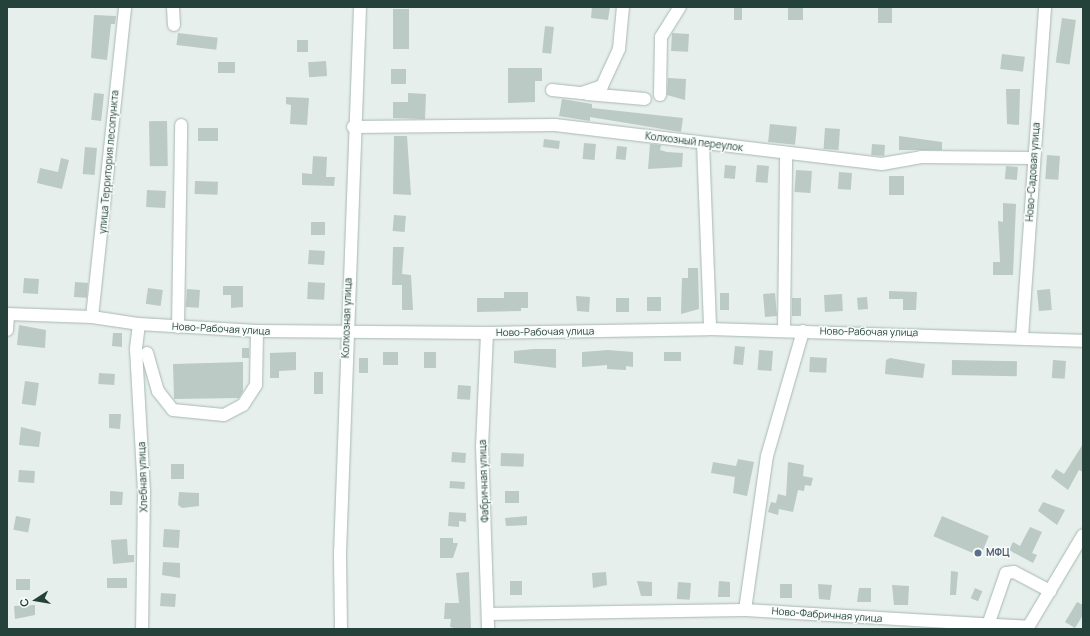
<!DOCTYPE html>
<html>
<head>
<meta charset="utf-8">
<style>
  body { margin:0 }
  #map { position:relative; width:1090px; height:636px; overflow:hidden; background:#e6efeb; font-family:Manrope,sans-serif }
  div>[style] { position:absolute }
  .building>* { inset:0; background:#bbcac4; transform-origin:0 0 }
  .roads { filter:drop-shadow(0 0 1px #a8b8b2) drop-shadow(0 0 1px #a8b8b2) }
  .minor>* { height:12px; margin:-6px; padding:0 6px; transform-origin:6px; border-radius:6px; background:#fff }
  .dots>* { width:11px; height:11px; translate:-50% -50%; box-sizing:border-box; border:2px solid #f7fbf9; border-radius:50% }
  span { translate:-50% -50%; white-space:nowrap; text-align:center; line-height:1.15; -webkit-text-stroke:3px #f7fbf9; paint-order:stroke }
  .street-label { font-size:10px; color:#24423a }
  .service-label { font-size:10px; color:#4e5e75; font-weight:700 }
  .left { translate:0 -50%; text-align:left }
  .frame { position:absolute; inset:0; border:8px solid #24423a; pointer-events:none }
  .north { position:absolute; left:16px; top:580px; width:40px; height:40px; -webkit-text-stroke:3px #f7fbf9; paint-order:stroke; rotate:258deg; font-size:11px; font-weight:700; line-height:16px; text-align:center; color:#24423a }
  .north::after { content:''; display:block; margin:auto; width:14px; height:18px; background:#24423a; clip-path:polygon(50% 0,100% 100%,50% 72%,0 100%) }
</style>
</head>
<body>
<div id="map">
  <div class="building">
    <div style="clip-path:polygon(592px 7px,610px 7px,608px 20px,591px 18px)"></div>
    <div style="left:734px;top:7px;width:8px;height:13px"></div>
    <div style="left:788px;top:7px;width:15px;height:13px"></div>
    <div style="left:878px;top:7px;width:14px;height:16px"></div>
    <div style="left:409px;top:9px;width:40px;height:16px;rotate:90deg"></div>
    <div style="clip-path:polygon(94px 15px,116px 16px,115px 24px,111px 24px,107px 60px,91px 58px)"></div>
    <div style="left:1062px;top:18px;width:14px;height:45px;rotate:8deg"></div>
    <div style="left:545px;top:26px;width:9px;height:27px;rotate:6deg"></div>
    <div style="left:178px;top:33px;width:40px;height:12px;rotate:7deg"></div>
    <div style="left:672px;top:33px;width:17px;height:18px;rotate:3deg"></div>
    <div style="left:297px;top:40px;width:11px;height:12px"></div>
    <div style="left:1002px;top:54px;width:23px;height:15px;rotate:7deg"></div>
    <div style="left:326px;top:61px;width:15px;height:18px;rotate:86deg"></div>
    <div style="left:218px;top:62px;width:17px;height:11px"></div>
    <div style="clip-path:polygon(508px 68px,542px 68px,542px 81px,535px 81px,535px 102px,508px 103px)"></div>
    <div style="left:391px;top:69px;width:15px;height:15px"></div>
    <div style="clip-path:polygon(668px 78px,686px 79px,685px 100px,667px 95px)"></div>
    <div style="clip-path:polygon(1006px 89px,1020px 89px,1019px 125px,1007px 124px)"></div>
    <div style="left:94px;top:93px;width:10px;height:27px;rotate:6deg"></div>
    <div style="clip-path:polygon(408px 93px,426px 94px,425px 119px,393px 118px,393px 102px,408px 102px)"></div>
    <div style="clip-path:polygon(286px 97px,309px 98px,307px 125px,290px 124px,291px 105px,286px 104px)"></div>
    <div style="clip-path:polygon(562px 99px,592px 104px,592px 108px,683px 118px,681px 132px,590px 117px,590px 121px,559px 116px)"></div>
    <div style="left:167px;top:121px;width:45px;height:18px;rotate:89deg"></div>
    <div style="left:770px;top:124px;width:27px;height:18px;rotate:6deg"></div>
    <div style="left:198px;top:128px;width:20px;height:13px"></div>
    <div style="left:825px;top:128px;width:15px;height:21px;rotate:4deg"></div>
    <div style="clip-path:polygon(394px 136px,407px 136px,411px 195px,393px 194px)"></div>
    <div style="clip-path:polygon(899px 136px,942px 142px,942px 150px,899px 150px)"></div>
    <div style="left:544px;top:139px;width:16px;height:8px;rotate:7deg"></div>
    <div style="left:584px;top:143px;width:12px;height:16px;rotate:5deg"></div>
    <div style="clip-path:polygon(650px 144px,661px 145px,660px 150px,667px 152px,683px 153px,682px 167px,648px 169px)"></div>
    <div style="left:872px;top:144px;width:13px;height:11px;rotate:4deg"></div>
    <div style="left:617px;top:146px;width:10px;height:13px;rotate:6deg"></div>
    <div style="left:85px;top:147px;width:12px;height:27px;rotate:5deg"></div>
    <div style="left:1047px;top:155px;width:13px;height:24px;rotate:4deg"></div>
    <div style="clip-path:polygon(313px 156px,327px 157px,326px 177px,335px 177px,334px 186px,302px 185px,302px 173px,312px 174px)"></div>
    <div style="clip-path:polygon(61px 158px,69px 160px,62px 189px,37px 183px,40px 168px,58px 172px)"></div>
    <div style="left:725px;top:165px;width:11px;height:13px;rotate:5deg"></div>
    <div style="left:757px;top:165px;width:12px;height:17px;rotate:5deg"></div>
    <div style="left:1006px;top:166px;width:12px;height:13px;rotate:5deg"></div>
    <div style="left:796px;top:170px;width:16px;height:22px;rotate:4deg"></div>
    <div style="left:839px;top:172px;width:13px;height:17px;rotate:4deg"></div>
    <div style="left:889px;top:176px;width:15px;height:19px"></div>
    <div style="left:195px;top:181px;width:23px;height:13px;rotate:2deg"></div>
    <div style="left:147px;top:190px;width:19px;height:17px;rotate:3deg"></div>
    <div style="clip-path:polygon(1003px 203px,1016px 204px,1013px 275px,993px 275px,993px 262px,1000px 262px,998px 221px,1003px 222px)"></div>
    <div style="left:394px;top:215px;width:12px;height:16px;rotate:5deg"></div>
    <div style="left:311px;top:222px;width:14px;height:13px"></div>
    <div style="clip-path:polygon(393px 247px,404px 247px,402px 274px,411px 275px,413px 310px,402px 310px,402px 285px,392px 285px)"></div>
    <div style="left:309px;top:250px;width:16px;height:14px;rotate:4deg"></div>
    <div style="clip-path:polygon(688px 268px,698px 268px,699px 309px,681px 314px,682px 278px,688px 278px)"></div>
    <div style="left:24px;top:278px;width:15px;height:15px;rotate:4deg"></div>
    <div style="left:75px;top:282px;width:13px;height:15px;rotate:4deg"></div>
    <div style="left:308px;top:282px;width:17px;height:17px;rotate:3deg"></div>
    <div style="clip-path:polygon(223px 286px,243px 286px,243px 307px,231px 308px,231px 295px,223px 295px)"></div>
    <div style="left:148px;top:288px;width:15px;height:16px;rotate:8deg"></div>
    <div style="left:187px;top:289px;width:13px;height:18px;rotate:4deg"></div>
    <div style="left:1050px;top:289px;width:21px;height:13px;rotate:85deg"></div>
    <div style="clip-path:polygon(889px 291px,917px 292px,916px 310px,903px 310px,903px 299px,889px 299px)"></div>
    <div style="clip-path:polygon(504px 292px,528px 292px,528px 308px,521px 308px,521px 311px,477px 312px,477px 298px,504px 298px)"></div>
    <div style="left:720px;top:293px;width:9px;height:17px"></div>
    <div style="left:775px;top:293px;width:23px;height:12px;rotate:85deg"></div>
    <div style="left:842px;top:294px;width:17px;height:18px;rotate:87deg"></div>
    <div style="clip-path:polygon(576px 296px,590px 297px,589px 312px,577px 311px)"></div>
    <div style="left:647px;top:297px;width:14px;height:14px"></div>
    <div style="left:867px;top:297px;width:12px;height:10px;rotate:85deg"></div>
    <div style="left:616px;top:298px;width:13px;height:14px"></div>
    <div style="left:792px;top:298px;width:9px;height:18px"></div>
    <div style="clip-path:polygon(19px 325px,46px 330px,45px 348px,17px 345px)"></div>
    <div style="clip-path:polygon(113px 333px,122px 333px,122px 347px,112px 346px)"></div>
    <div style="left:735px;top:346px;width:10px;height:18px;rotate:6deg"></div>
    <div style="left:242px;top:348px;width:7px;height:10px"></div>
    <div style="clip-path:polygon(533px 349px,556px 349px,556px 368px,514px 363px,514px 351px)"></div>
    <div style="clip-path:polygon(608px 350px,633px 352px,633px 367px,626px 366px,626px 370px,607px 369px,607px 365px,582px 367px,582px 352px)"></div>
    <div style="left:759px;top:350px;width:14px;height:20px;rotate:4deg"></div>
    <div style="clip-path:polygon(296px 352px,296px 370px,279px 371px,279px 378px,270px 378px,270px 353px)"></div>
    <div style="left:398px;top:352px;width:13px;height:15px;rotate:90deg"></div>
    <div style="left:424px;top:352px;width:12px;height:16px"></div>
    <div style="left:664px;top:352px;width:17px;height:9px"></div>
    <div style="left:810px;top:357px;width:17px;height:15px;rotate:3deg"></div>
    <div style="left:359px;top:358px;width:9px;height:15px"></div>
    <div style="clip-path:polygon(890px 358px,925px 364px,923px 378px,885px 374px,886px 360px)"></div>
    <div style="left:952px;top:360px;width:65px;height:15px;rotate:1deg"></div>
    <div style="left:1053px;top:360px;width:13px;height:18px;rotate:4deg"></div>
    <div style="clip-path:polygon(243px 362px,243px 391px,239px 398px,174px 399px,173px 364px)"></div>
    <div style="left:314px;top:372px;width:9px;height:22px"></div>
    <div style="left:99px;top:373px;width:16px;height:11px;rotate:4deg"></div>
    <div style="left:25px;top:381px;width:14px;height:23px;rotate:8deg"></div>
    <div style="left:458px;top:385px;width:13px;height:14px;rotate:4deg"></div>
    <div style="clip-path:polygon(109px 414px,121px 414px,120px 429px,109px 428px)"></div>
    <div style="clip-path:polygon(21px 427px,41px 432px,39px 447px,19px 445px)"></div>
    <div style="clip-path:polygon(1083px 444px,1083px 472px,1079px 470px,1068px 490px,1051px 477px,1056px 469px,1064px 474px)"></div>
    <div style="left:452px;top:452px;width:14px;height:10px;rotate:4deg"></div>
    <div style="left:501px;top:453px;width:23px;height:13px;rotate:2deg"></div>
    <div style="clip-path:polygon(738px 459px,754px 462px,747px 496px,733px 493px,735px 477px,711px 473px,713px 462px,736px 466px)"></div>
    <div style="clip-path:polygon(788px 462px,804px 465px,803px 476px,813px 478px,811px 486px,805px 485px,804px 491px,798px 490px,793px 512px,779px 509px,778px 515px,768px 512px,771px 502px,776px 503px,778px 494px,786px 496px)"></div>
    <div style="left:171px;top:464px;width:13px;height:15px"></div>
    <div style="left:19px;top:470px;width:16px;height:12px;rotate:4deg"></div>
    <div style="left:450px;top:481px;width:15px;height:7px;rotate:4deg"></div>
    <div style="clip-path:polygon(110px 491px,123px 492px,122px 505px,110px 505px)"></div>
    <div style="left:519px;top:491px;width:12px;height:14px;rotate:90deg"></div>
    <div style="clip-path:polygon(179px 492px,199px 493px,199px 506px,182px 508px,178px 505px)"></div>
    <div style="clip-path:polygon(1043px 502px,1065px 510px,1057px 525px,1038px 511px)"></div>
    <div style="clip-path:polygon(449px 512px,466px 513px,466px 522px,459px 521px,459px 527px,448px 526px)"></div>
    <div style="left:16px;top:516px;width:15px;height:14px;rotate:11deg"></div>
    <div style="clip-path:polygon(527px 516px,527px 525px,506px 526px,505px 518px)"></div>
    <div style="left:942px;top:516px;width:51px;height:22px;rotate:23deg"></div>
    <div style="clip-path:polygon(1030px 527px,1042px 532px,1032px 553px,1037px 555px,1033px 563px,1009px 550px,1013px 542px,1020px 546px)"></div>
    <div style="left:164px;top:529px;width:16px;height:18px;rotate:4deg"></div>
    <div style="clip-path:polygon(440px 538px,453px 538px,453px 543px,458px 543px,453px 558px,440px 558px)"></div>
    <div style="clip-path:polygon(127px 539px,128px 555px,134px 555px,134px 562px,113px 564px,111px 540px)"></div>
    <div style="clip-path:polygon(163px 562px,180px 563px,180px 578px,162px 575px)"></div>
    <div style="clip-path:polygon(951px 571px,958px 572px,956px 595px,950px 595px)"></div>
    <div style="clip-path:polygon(469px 572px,471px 629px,458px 629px,450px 627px,451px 619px,444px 619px,445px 603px,459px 603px,456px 573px)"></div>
    <div style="clip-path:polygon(606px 572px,607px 585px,593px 588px,592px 573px)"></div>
    <div style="left:107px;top:578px;width:20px;height:10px"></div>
    <div style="left:16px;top:579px;width:14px;height:11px"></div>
    <div style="left:510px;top:581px;width:12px;height:14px"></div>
    <div style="clip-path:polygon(637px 581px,652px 582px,652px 596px,641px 596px)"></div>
    <div style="clip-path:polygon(719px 581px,730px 582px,730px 597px,718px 597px)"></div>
    <div style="left:678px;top:582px;width:13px;height:17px;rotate:4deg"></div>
    <div style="left:780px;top:584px;width:12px;height:14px"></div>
    <div style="clip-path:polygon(818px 584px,832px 585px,830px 600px,819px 599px)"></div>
    <div style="clip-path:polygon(892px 585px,909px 586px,908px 605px,894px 605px)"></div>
    <div style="clip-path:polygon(859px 588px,871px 588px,871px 602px,857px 602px)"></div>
    <div style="left:975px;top:588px;width:8px;height:11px;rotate:23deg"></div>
    <div style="left:161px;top:593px;width:15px;height:13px;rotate:4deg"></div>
    <div style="clip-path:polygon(1077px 602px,1083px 605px,1083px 615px,1075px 628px,1065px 622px)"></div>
    <div style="clip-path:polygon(35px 605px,35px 615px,15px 619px,14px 606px)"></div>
  </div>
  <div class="roads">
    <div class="minor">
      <div style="left:173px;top:7px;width:18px;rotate:87deg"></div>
      <div style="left:552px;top:90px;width:30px;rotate:6deg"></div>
      <div style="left:582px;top:93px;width:21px;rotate:-19deg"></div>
      <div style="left:602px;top:86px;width:41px;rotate:-65.3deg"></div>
      <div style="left:619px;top:49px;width:42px;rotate:-84.6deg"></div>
      <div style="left:587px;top:94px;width:58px;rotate:4.9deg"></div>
      <div style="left:660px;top:95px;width:58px;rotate:-89deg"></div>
      <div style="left:661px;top:37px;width:36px;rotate:-58deg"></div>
      <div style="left:353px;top:127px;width:202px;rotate:-0.6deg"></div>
      <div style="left:555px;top:125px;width:329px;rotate:6.8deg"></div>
      <div style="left:882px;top:164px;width:40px;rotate:-10deg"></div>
      <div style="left:921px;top:157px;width:113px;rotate:0.5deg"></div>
      <div style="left:703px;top:143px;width:186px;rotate:87.8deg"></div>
      <div style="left:7px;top:314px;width:85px;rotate:2deg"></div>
      <div style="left:92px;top:317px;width:48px;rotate:8.5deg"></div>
      <div style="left:139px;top:324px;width:118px;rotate:3.4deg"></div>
      <div style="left:257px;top:331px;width:230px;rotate:0.5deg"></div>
      <div style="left:487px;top:333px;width:221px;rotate:-1deg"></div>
      <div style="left:708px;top:329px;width:375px;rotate:1.8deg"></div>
      <div style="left:92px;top:317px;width:312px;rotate:-83.9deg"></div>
      <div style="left:139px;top:324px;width:25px;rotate:97deg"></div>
      <div style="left:136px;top:349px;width:142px;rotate:86.8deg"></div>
      <div style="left:144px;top:491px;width:138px;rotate:90.8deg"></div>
      <div style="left:178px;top:327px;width:202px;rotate:-89.1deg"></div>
      <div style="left:7px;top:330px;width:16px;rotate:-86deg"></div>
      <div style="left:784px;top:330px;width:176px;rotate:-89.3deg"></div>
      <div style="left:487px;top:333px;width:113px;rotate:92.5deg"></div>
      <div style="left:482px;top:446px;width:183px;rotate:88.1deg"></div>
      <div style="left:1022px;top:337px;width:331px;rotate:-86deg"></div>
      <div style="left:147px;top:353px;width:40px;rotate:74deg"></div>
      <div style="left:158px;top:391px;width:24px;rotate:52deg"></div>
      <div style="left:173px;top:410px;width:51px;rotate:5.6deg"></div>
      <div style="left:224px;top:415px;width:21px;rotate:-28deg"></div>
      <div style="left:243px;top:405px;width:24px;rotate:-57deg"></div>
      <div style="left:256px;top:385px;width:54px;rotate:-88.9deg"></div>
      <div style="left:745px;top:610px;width:156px;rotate:-81.9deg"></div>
      <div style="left:767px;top:456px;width:130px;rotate:-73.9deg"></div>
      <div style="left:489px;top:614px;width:256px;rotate:-0.9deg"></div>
      <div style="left:745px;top:610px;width:284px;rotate:3.4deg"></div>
      <div style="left:988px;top:625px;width:55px;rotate:-70.9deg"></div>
      <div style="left:1006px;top:573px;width:8px;rotate:-7deg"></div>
      <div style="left:1014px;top:572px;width:41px;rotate:27.8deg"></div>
      <div style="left:341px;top:629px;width:76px;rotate:-90.8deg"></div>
      <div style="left:340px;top:553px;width:546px;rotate:-87.9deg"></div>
      <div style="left:1027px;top:629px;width:109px;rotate:-59.2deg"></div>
    </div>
  </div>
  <div class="dots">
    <div style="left:978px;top:553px;background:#5c6f8a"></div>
  </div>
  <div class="street-label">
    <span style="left:694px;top:142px;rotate:7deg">Колхозный переулок</span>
    <span style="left:109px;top:162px;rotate:-85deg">улица Территория лесопункта</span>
    <span style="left:1033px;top:172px;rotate:-86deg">Ново-Садовая улица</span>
    <span style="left:347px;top:318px;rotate:-88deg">Колхозная улица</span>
    <span style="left:221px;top:329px;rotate:3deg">Ново-Рабочая улица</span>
    <span style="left:545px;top:332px;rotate:-1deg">Ново-Рабочая улица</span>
    <span style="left:869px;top:332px;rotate:1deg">Ново-Рабочая улица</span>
    <span style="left:143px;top:477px;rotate:-92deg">Хлебная улица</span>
    <span style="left:484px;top:481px;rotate:-92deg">Фабричная улица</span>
    <span style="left:827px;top:615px;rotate:4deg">Ново-Фабричная улица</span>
  </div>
  <div class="service-label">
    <span class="left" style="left:986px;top:553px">МФЦ</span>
  </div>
  <div class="frame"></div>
  <div class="north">С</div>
</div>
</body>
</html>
